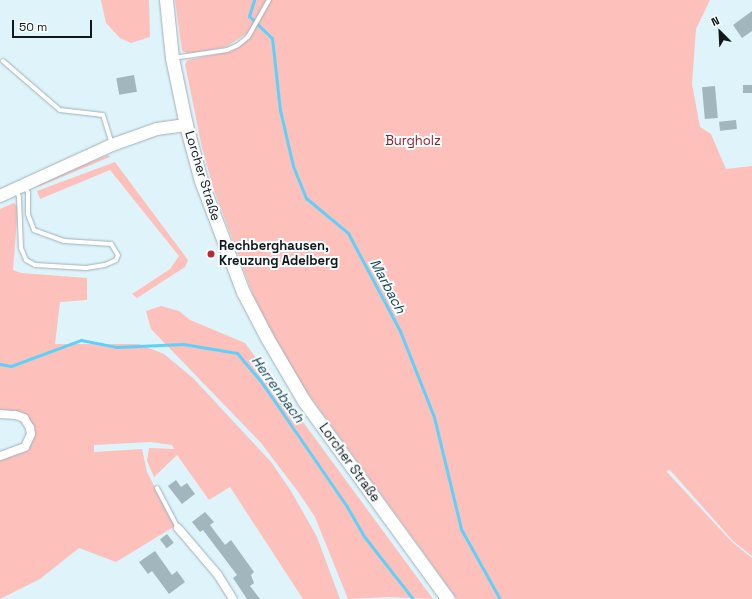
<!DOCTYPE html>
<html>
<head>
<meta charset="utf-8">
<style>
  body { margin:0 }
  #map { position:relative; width:752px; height:599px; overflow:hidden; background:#dff3fb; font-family:"Space Grotesk",sans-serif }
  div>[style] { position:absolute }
  .green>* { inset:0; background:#fdc0ba }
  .stream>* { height:3px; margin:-1.5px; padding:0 1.5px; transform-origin:1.5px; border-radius:1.5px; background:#5bd2fb }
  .building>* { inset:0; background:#a2b6bd; transform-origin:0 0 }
  .roads { filter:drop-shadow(0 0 1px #9db1b9) drop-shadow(0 0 1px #9db1b9) }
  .service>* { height:4px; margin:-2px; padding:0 2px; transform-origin:2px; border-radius:2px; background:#fff }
  .minor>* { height:8px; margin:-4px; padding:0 4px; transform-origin:4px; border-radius:4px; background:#fff }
  .secondary>* { height:12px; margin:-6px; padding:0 6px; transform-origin:6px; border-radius:6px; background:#fff }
  .primary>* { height:13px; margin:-6.5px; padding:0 6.5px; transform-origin:6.5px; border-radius:6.5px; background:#fff }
  .dots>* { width:11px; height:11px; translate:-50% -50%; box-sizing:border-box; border:2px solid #f9fdff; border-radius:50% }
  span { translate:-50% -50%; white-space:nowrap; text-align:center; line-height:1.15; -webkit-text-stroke:4px #f9fdff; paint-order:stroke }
  .park-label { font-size:13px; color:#932124 }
  .street-label { font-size:13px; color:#11181b }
  .poi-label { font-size:13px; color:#11181b; font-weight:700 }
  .left { translate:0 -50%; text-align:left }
  .water-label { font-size:14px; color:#104455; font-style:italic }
  .north { position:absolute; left:700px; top:12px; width:40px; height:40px; -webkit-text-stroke:3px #f9fdff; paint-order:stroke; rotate:336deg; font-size:11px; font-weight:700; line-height:16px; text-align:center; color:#11181b }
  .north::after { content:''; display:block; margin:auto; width:14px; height:18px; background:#11181b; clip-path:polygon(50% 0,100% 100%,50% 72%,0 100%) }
  .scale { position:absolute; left:12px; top:20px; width:80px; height:18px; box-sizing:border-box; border:2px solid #11181b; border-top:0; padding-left:5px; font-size:12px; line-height:14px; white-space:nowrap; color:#11181b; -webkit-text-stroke:3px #f9fdff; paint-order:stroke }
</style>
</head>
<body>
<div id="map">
  <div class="green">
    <div style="clip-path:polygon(101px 0,149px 0,150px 37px,131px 43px,120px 38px,106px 23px)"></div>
    <div style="clip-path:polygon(175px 0,710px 0,696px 29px,692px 84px,700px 127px,711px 134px,726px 169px,752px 166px,752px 556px,733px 541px,670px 470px,666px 471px,732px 542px,752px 558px,752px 599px,457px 599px,304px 388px,274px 338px,253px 295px,214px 190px,202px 148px,185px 64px,188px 60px,232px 51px,241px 45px,249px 32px,226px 47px,189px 54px,182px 51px)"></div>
    <div style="clip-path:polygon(108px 155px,110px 157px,37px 187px,43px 182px)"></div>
    <div style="clip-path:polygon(115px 162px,188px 260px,185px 267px,137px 298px,132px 294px,170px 269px,179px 256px,110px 170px,40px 199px,37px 191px)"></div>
    <div style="clip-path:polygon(14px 203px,18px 207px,13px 270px,21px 273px,87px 278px,87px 300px,60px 302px,55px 344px,139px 344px,164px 354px,193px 378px,271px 462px,291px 491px,317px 537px,340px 599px,303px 599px,230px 487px,209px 500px,177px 455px,154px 477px,147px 461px,149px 448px,174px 449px,172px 445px,151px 442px,94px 445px,94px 452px,142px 449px,147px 472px,175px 526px,116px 562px,79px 548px,40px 579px,0 599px,0 459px,25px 449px,30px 421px,0 412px,0 209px)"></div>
    <div style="clip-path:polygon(161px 306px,179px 311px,190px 320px,245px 343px,433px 599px,389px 597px,348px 599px,315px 517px,299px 493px,261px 443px,151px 329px,146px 311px)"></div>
  </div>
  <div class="stream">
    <div style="left:254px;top:0;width:17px;rotate:107deg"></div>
    <div style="left:249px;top:16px;width:32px;rotate:44deg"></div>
    <div style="left:272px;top:38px;width:72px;rotate:83.7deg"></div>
    <div style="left:280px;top:110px;width:57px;rotate:76.9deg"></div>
    <div style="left:293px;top:166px;width:35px;rotate:68deg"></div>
    <div style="left:306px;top:198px;width:55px;rotate:39.8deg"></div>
    <div style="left:348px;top:233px;width:111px;rotate:62deg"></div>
    <div style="left:400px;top:331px;width:92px;rotate:68.4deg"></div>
    <div style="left:434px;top:417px;width:115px;rotate:76.4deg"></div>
    <div style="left:461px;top:529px;width:80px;rotate:60.9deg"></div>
    <div style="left:0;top:364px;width:11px;rotate:10deg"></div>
    <div style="left:11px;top:366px;width:75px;rotate:-20.4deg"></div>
    <div style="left:81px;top:340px;width:36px;rotate:11deg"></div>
    <div style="left:116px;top:347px;width:67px;rotate:-2.6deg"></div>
    <div style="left:183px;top:344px;width:55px;rotate:9.5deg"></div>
    <div style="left:237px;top:353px;width:35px;rotate:50deg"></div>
    <div style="left:260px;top:380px;width:152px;rotate:55.5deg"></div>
    <div style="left:346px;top:505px;width:34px;rotate:60deg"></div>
    <div style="left:363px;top:535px;width:81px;rotate:52deg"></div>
  </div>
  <div class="building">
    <div style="clip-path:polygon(752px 11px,752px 31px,742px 38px,733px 25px)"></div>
    <div style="left:134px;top:75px;width:17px;height:18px;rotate:80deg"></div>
    <div style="left:743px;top:85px;width:9px;height:8px"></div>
    <div style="left:715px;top:86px;width:32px;height:13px;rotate:85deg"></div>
    <div style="left:736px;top:120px;width:9px;height:17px;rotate:84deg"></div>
    <div style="clip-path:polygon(176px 480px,181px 487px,187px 483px,195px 494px,182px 504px,168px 486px)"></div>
    <div style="clip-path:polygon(205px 512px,214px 522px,210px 525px,225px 545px,231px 540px,254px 572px,251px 575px,254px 583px,250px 586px,260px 599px,247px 599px,233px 578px,237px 575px,203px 530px,200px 532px,192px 522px)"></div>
    <div style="left:167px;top:534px;width:11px;height:9px;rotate:52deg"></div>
    <div style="clip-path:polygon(155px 551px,172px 575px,177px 571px,185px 582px,169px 594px,152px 571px,148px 574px,139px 562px)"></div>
  </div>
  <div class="roads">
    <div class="service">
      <div style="left:173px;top:58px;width:55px;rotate:-8.4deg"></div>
      <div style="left:227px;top:50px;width:12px;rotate:-24deg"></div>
      <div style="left:238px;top:45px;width:13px;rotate:-39deg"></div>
      <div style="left:248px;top:37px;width:43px;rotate:-60.4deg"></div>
      <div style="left:3px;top:61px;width:75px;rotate:40.7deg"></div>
      <div style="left:60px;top:110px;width:43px;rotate:6.6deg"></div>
      <div style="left:103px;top:115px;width:31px;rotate:73deg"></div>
      <div style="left:17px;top:189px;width:9px;rotate:77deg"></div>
      <div style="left:19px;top:198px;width:50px;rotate:87.7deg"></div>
      <div style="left:21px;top:248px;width:13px;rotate:67deg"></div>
      <div style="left:26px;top:260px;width:10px;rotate:29deg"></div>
      <div style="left:35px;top:265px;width:51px;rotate:3.4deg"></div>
      <div style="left:86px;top:268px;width:19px;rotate:-9deg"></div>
      <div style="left:105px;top:265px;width:12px;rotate:-24deg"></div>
      <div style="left:116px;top:260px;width:5px;rotate:-68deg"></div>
      <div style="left:118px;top:255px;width:13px;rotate:-122deg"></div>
      <div style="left:111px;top:244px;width:47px;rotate:-176.3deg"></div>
      <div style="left:64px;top:241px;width:32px;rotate:-160deg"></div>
      <div style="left:34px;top:230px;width:17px;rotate:-111deg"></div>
      <div style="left:28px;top:214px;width:21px;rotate:-90deg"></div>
      <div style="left:28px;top:193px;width:9px;rotate:-111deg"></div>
      <div style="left:157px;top:488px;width:45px;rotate:62.3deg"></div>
    </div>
    <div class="minor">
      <div style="left:0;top:414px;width:16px;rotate:4deg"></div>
      <div style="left:16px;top:415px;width:9px;rotate:21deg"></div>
      <div style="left:24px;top:418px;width:12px;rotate:59deg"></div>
      <div style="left:30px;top:428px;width:6px;rotate:81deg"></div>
      <div style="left:31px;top:434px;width:14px;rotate:115deg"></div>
      <div style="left:25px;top:447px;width:27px;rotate:160deg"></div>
      <div style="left:178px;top:528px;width:62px;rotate:49.6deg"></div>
      <div style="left:218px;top:575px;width:28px;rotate:58deg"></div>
    </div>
    <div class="secondary">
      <div style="left:0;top:196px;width:123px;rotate:-24.5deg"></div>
      <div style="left:112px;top:145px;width:48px;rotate:-19.6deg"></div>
      <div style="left:157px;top:129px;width:29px;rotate:-8deg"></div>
    </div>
    <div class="primary">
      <div style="left:166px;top:0;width:58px;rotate:84.1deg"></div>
      <div style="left:172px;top:58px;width:68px;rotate:78.2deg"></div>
      <div style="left:186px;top:125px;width:58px;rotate:75deg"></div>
      <div style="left:201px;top:181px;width:119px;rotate:69.3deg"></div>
      <div style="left:243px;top:292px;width:52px;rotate:62.4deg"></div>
      <div style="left:267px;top:338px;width:73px;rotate:59.6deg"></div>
      <div style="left:304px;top:401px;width:245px;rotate:54deg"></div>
    </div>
  </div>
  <div class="dots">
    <div style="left:211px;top:254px;background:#b8282d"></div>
  </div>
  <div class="park-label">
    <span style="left:413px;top:141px">Burgholz</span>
  </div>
  <div class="street-label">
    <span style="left:202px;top:176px;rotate:73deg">Lorcher Straße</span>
    <span style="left:349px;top:463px;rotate:54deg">Lorcher Straße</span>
  </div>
  <div class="poi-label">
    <span class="left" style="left:219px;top:254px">Rechberghausen,<br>Kreuzung Adelberg</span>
  </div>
  <div class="water-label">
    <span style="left:388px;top:286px;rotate:62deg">Marbach</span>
    <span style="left:278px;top:389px;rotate:54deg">Herrenbach</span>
  </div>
  <div class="north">N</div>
  <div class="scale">50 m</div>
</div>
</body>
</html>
